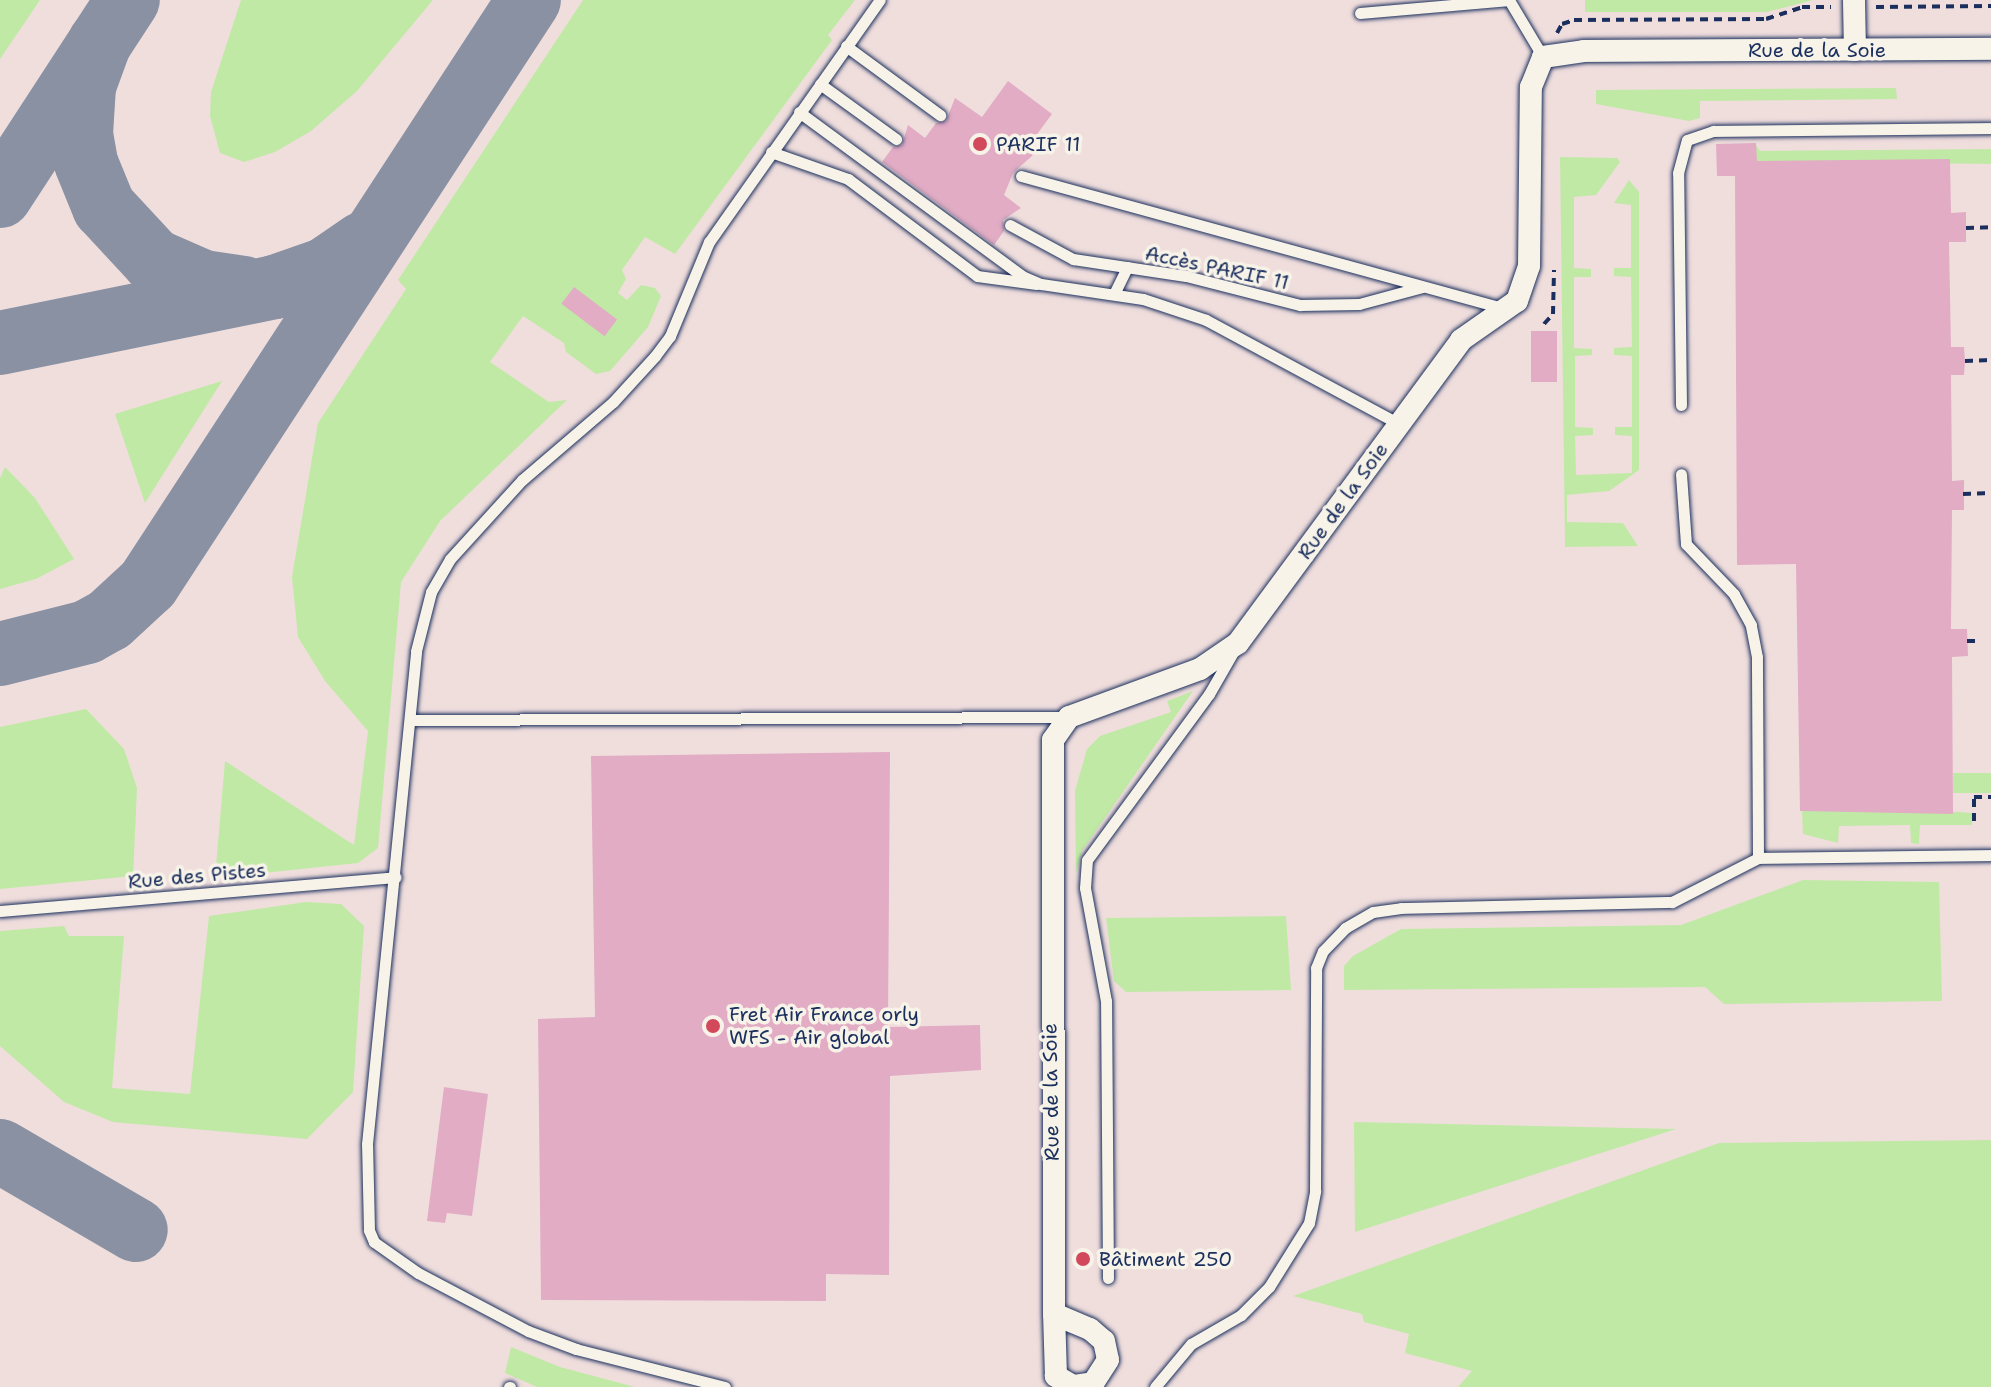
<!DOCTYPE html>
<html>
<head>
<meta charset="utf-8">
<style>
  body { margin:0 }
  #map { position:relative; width:1991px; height:1387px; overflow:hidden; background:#f7f3e8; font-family:"Shantell Sans",sans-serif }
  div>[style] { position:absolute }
  .built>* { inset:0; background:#f0dedd; transform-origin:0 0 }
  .green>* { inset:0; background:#c0e9a5; transform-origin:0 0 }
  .taxiway>* { height:64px; margin:-32px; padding:0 32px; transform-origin:32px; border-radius:32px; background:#8991a3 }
  .building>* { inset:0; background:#e1acc4; transform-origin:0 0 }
  .path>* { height:4px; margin-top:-2px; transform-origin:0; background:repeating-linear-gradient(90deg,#1b2f5e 0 8px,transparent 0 14px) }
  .roads { filter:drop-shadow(0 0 2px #1b2f5e) drop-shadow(0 0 2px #1b2f5e) }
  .service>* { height:11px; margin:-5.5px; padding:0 5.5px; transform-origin:5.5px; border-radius:5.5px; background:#f7f3e8 }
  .minor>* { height:22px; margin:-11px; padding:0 11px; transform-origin:11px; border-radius:11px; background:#f7f3e8 }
  .dots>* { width:22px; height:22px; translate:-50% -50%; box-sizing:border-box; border:4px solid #f7f3e8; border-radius:50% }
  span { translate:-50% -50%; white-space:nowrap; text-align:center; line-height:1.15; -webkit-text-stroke:7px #f7f3e8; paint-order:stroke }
  .street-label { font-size:20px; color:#1b2f5e }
  .poi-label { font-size:20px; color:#1b2f5e }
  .left { translate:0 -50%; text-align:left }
</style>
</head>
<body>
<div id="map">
  <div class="built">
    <div style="left:0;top:0;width:1991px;height:1387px"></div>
  </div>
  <div class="green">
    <div style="clip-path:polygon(0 0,40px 0,0 59px)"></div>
    <div style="clip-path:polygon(241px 0,433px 0,357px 91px,311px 131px,275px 152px,244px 162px,220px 153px,210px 116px,211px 92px)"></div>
    <div style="clip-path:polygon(583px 0,855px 0,828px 35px,832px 40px,675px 254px,645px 237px,622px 270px,626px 279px,618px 293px,627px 300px,641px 285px,655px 288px,661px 296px,648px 327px,610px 371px,596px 374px,566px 352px,564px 343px,523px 316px,490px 362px,549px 402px,567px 400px,440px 521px,401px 582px,378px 848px,358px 863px,215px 878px,225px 761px,354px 845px,368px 731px,325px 681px,298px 637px,292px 577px,318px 423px,406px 289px,398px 280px)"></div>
    <div style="clip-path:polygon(1585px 0,1813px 0,1767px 12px,1585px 12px)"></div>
    <div style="clip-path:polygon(1896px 88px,1897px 99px,1700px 101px,1700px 118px,1689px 121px,1596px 104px,1596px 90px)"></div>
    <div style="clip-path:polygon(1756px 145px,1760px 151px,1991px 149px,1991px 164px,1756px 161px)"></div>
    <div style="clip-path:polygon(1560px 157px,1617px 158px,1620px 162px,1596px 195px,1574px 197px,1574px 268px,1591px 269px,1591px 277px,1574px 277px,1574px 348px,1592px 349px,1592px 355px,1575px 356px,1575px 427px,1593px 428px,1593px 435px,1575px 436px,1576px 475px,1632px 473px,1632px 436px,1615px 435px,1615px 427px,1632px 427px,1632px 356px,1614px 355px,1614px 348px,1632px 347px,1631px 277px,1614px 276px,1614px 268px,1631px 268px,1631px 205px,1614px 203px,1629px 180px,1639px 192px,1639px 470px,1609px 491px,1567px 495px,1567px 522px,1623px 523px,1638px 546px,1565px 547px)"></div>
    <div style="clip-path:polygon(222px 381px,145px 503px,115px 414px)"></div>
    <div style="clip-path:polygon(5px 467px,35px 498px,74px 559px,36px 579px,0 589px,0 478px)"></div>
    <div style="clip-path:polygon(1193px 691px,1082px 851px,1076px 873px,1075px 791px,1087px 749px,1100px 736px,1171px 712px,1167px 701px)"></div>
    <div style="clip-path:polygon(86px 709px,124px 749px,137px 788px,133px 876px,0 889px,0 727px)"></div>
    <div style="left:1953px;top:773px;width:38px;height:20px"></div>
    <div style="clip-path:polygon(1929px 810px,1972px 813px,1972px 825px,1920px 825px,1919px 844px,1911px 843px,1910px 825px,1839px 826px,1838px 843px,1803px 834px,1802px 811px)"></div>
    <div style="clip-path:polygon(1803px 880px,1939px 882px,1942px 1001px,1724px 1004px,1705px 987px,1344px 990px,1344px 966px,1353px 956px,1401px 929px,1681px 925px)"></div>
    <div style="clip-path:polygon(306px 902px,341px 904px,364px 926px,353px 1092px,307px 1139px,113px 1122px,64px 1102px,0 1046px,0 931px,64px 926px,69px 936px,124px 936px,112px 1088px,190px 1094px,209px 916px)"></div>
    <div style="clip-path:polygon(1286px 916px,1291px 990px,1126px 992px,1114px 981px,1106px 918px)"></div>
    <div style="clip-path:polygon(1354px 1122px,1676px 1129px,1355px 1232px)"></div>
    <div style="clip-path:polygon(1991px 1140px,1991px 1387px,1458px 1387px,1472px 1371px,1405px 1353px,1409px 1334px,1364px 1322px,1362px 1314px,1293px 1296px,1719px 1143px)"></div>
    <div style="clip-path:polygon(511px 1347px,560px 1367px,635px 1387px,537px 1387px,505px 1373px)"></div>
  </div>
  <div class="taxiway">
    <div style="left:100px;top:42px;width:47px;rotate:110deg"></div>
    <div style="left:84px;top:86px;width:48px;rotate:93.6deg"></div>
    <div style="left:81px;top:134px;width:29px;rotate:80deg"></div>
    <div style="left:86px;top:163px;width:48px;rotate:67.8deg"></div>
    <div style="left:104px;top:207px;width:72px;rotate:47.2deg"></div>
    <div style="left:153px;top:260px;width:55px;rotate:23.7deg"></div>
    <div style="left:203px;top:282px;width:41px;rotate:8.3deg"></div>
    <div style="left:0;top:196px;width:234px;rotate:-56.9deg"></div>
    <div style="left:0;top:343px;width:281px;rotate:-11.5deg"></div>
    <div style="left:275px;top:287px;width:54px;rotate:-19.4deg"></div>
    <div style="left:326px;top:269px;width:46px;rotate:-34.4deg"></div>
    <div style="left:0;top:654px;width:90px;rotate:-14.2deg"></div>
    <div style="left:87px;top:632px;width:25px;rotate:-29deg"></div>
    <div style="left:109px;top:620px;width:53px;rotate:-42.7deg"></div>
    <div style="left:148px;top:584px;width:697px;rotate:-56.88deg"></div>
    <div style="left:0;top:1151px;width:157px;rotate:30.2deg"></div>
  </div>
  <div class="building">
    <div style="clip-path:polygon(1008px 81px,1052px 114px,1026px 149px,1033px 155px,1013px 173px,1004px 195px,1021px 208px,1003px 220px,1004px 231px,994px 245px,882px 162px,893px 147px,902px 145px,908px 125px,925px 138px,936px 123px,946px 121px,955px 98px,982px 117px)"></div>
    <div style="clip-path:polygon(1756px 143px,1757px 161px,1950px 159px,1951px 213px,1966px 212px,1966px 242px,1949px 242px,1951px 347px,1964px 347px,1965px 361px,1964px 375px,1951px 375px,1952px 481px,1964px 480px,1964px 510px,1952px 510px,1951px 629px,1967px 629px,1968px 656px,1952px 657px,1953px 814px,1800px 811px,1796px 564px,1737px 565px,1735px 176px,1717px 176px,1716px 144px)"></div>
    <div style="left:574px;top:287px;width:54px;height:21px;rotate:37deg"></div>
    <div style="left:1531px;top:331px;width:26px;height:51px"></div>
    <div style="clip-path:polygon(890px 752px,888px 1027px,980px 1025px,981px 1070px,890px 1076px,889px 1275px,826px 1274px,826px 1301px,541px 1300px,538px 1019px,595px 1017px,591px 756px)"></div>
    <div style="clip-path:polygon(444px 1087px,488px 1094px,472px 1216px,447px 1213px,445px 1223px,427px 1221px)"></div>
  </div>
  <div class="path">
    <div style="left:1876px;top:7px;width:115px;rotate:-0.5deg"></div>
    <div style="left:1557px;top:33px;width:10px;rotate:-61deg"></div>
    <div style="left:1562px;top:24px;width:13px;rotate:-18deg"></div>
    <div style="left:1574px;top:20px;width:192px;rotate:-0.3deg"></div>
    <div style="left:1766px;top:19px;width:38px;rotate:-18deg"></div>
    <div style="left:1802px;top:7px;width:29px"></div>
    <div style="left:1966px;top:228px;width:25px;rotate:-2deg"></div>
    <div style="left:1544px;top:324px;width:13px;rotate:-48deg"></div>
    <div style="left:1553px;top:314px;width:44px;rotate:-88.7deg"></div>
    <div style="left:1965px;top:361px;width:26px;rotate:-2deg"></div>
    <div style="left:1963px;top:494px;width:28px;rotate:-2deg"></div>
    <div style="left:1967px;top:641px;width:11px"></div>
    <div style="left:1974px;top:821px;width:24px;rotate:-90deg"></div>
    <div style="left:1974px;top:797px;width:17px"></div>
  </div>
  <div class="roads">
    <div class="service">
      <div style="left:1360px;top:13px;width:150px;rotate:-5deg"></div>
      <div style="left:1509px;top:0;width:66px;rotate:59.2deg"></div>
      <div style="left:846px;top:46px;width:117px;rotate:36.3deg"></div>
      <div style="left:820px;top:84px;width:94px;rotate:35.9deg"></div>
      <div style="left:799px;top:112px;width:277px;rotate:36.3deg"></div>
      <div style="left:1022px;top:276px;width:21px;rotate:23deg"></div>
      <div style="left:1041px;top:284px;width:103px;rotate:8.4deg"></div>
      <div style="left:1143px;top:299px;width:66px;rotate:18.4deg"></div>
      <div style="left:1206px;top:320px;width:219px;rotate:28.3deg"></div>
      <div style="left:771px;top:152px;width:82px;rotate:19.3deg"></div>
      <div style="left:848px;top:179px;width:161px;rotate:36.9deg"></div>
      <div style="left:977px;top:276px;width:60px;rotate:7.7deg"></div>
      <div style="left:1021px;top:176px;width:503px;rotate:15.34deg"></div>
      <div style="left:1010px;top:225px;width:72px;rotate:28.4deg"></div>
      <div style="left:1073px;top:259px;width:114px;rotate:8.6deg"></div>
      <div style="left:1186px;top:276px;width:118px;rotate:14.3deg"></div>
      <div style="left:1300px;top:305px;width:59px;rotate:-1deg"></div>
      <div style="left:1359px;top:304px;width:65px;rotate:-15.1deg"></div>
      <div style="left:1114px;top:294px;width:30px;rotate:-64deg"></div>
      <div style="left:1681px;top:405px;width:232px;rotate:-90.7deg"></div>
      <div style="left:1678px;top:173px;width:34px;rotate:-75deg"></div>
      <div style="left:1687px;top:140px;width:28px;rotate:-19deg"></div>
      <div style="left:1713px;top:131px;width:278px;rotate:-0.6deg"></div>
      <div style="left:411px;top:720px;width:658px;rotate:-0.26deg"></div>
      <div style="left:1758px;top:858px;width:233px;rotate:-0.7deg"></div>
      <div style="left:0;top:911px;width:397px;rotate:-4.9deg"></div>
      <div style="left:1108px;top:1278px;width:277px;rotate:-90.4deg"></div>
      <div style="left:1106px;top:1001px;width:115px;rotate:-100.5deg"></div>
      <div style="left:1085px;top:888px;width:28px;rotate:-86deg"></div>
      <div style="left:1087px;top:860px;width:206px;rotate:-53.7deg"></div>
      <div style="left:1209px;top:694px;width:46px;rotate:-60.1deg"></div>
      <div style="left:509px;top:1387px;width:1px"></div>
      <div style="left:725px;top:1387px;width:154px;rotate:-165.7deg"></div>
      <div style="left:576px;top:1349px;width:51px;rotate:-159.4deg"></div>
      <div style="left:528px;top:1331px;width:124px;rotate:-152.2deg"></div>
      <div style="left:418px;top:1273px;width:54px;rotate:-144.8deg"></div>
      <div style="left:374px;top:1242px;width:13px;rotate:-113deg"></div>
      <div style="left:369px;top:1230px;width:86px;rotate:-91.3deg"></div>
      <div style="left:367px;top:1144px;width:495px;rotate:-84.3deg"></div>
      <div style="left:416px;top:651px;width:61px;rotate:-75.7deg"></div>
      <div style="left:431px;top:592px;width:38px;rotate:-60deg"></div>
      <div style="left:450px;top:559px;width:107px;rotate:-47.7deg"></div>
      <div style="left:522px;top:480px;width:120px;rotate:-40.6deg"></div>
      <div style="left:613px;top:402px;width:62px;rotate:-47.6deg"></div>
      <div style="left:655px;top:356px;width:25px;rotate:-53deg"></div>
      <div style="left:670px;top:336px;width:102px;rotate:-67.5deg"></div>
      <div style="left:709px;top:242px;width:296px;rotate:-54.8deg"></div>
      <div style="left:1155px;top:1387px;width:56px;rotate:-50.1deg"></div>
      <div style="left:1191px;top:1344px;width:58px;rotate:-30.1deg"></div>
      <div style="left:1241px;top:1315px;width:40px;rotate:-45deg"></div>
      <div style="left:1269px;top:1287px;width:75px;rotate:-58deg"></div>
      <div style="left:1309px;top:1223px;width:33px;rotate:-79deg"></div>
      <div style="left:1315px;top:1191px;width:223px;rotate:-89.7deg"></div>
      <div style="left:1316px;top:968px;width:18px;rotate:-68deg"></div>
      <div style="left:1323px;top:951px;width:32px;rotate:-46deg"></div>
      <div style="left:1345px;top:928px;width:32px;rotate:-30deg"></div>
      <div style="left:1373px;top:912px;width:28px;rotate:-8deg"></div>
      <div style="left:1401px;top:908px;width:271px;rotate:-1.3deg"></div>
      <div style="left:1672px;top:902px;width:97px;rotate:-27.1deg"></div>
      <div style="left:1758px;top:858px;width:201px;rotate:-90.3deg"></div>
      <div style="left:1757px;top:657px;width:33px;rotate:-101deg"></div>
      <div style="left:1751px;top:625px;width:35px;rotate:-119deg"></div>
      <div style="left:1734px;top:594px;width:69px;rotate:-133.8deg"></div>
      <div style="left:1686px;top:544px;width:70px;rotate:-94.1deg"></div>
    </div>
    <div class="minor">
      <div style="left:1854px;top:0;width:50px;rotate:88.9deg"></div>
      <div style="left:1054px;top:1314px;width:574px;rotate:-90.1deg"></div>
      <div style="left:1053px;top:740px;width:28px;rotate:-55deg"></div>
      <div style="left:1069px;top:717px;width:140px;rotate:-20.1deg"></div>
      <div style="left:1200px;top:669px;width:46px;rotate:-34.4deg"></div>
      <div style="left:1238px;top:643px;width:376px;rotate:-53.6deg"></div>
      <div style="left:1461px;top:340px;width:68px;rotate:-34.9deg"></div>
      <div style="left:1517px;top:301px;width:37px;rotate:-71deg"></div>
      <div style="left:1529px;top:266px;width:179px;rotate:-89.4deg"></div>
      <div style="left:1531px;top:87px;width:32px;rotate:-68deg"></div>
      <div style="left:1543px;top:57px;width:41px;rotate:-8.3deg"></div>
      <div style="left:1584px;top:51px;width:407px;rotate:-0.3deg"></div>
      <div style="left:1054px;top:1314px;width:39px;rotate:23deg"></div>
      <div style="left:1090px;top:1329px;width:18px;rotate:41deg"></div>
      <div style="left:1104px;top:1341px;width:19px;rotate:78deg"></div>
      <div style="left:1108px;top:1360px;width:27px;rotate:123deg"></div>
      <div style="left:1093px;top:1383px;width:20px;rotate:171deg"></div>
      <div style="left:1073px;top:1386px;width:20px;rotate:-150deg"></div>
      <div style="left:1056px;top:1376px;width:62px;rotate:-91.8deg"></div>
    </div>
  </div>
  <div class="dots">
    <div style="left:980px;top:144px;background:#d1495b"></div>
    <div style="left:713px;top:1026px;background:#d1495b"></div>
    <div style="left:1083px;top:1259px;background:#d1495b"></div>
  </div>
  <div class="street-label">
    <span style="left:1817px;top:50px">Rue de la Soie</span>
    <span style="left:1217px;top:268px;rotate:12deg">Accès PARIF 11</span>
    <span style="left:1343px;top:501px;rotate:-54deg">Rue de la Soie</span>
    <span style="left:197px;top:876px;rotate:-5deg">Rue des Pistes</span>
    <span style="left:1051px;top:1092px;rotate:-91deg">Rue de la Soie</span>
  </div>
  <div class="poi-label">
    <span class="left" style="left:996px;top:144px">PARIF 11</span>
    <span class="left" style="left:729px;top:1026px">Fret Air France orly<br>WFS - Air global</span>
    <span class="left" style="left:1099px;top:1259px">Bâtiment 250</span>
  </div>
</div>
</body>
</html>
